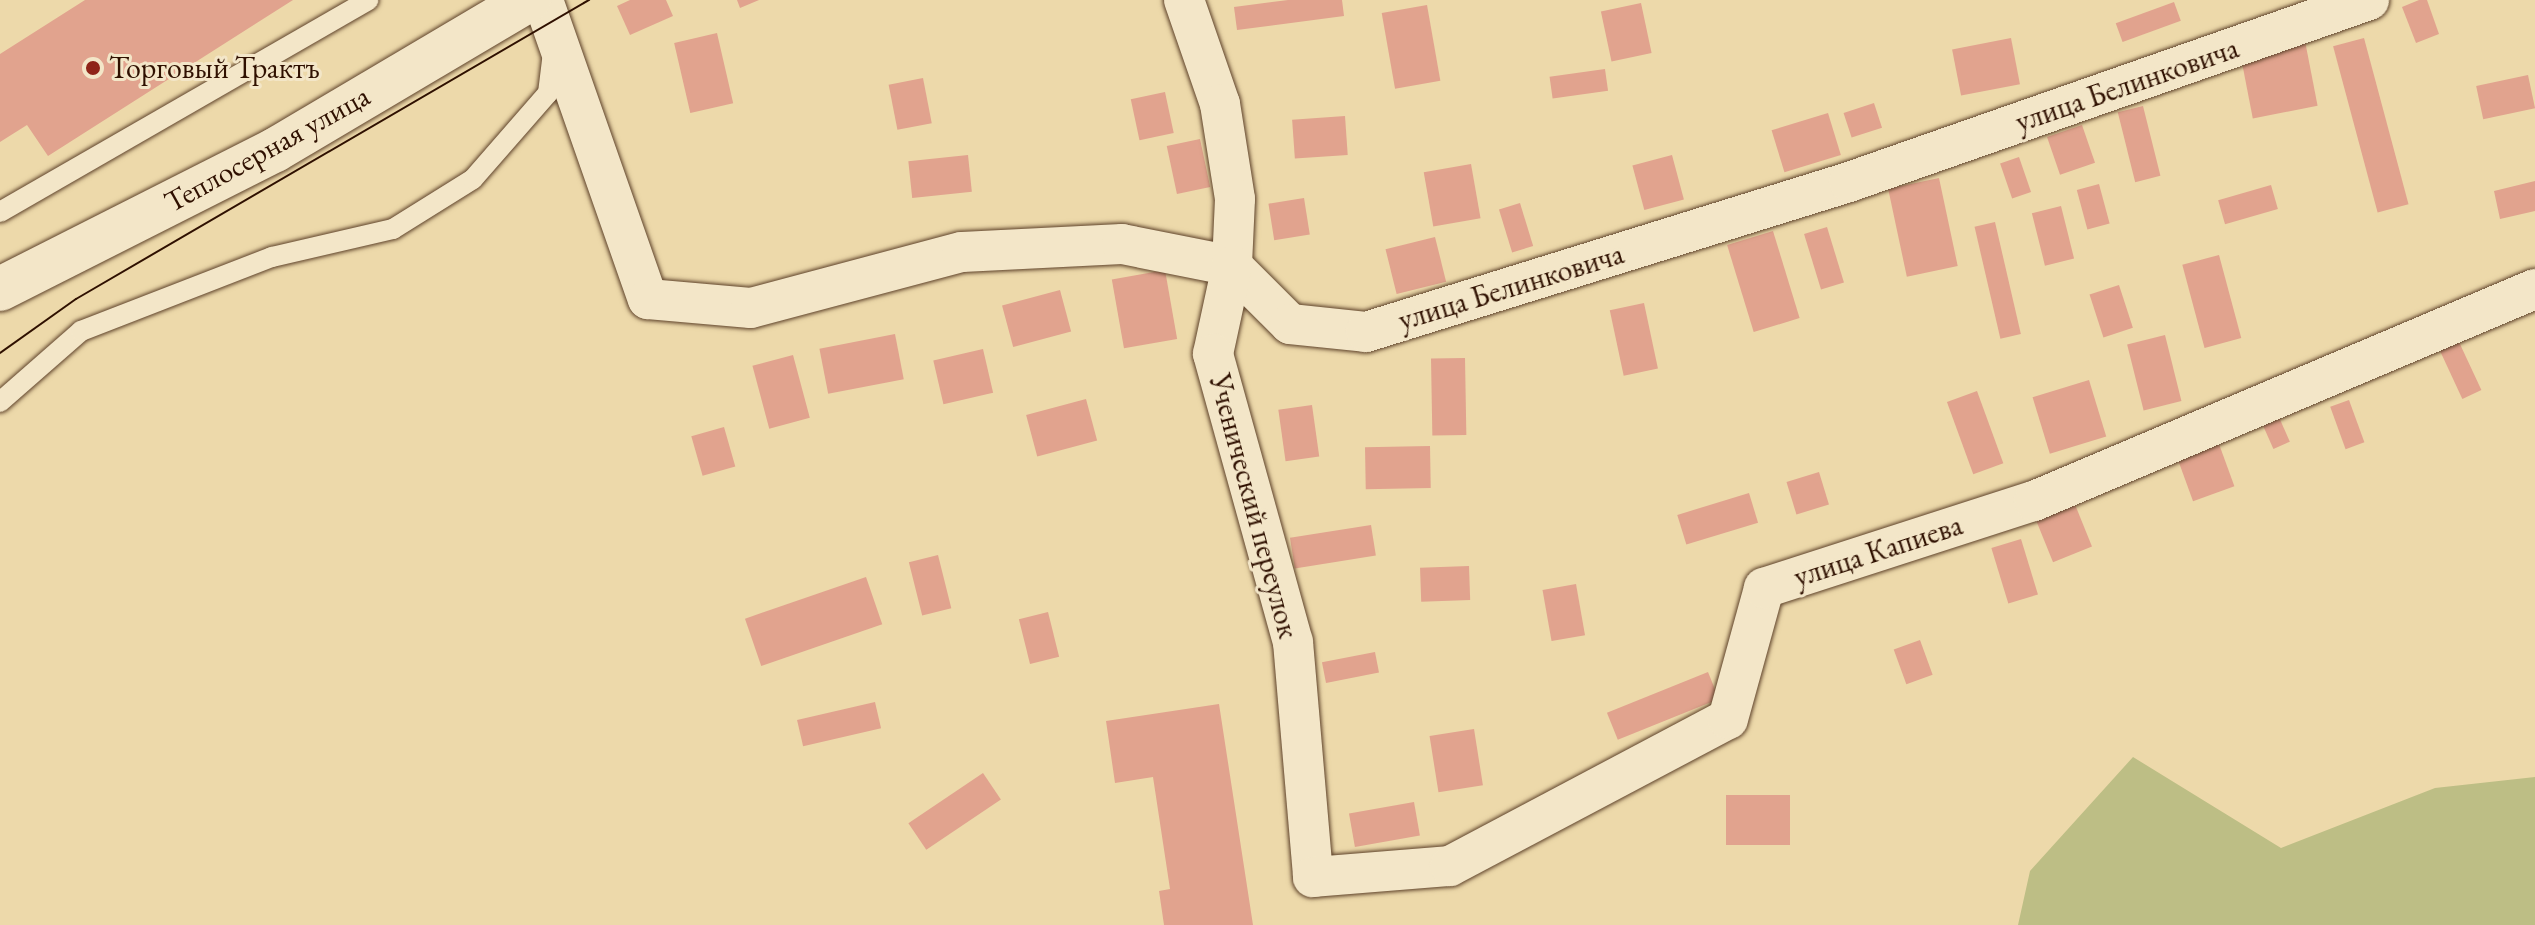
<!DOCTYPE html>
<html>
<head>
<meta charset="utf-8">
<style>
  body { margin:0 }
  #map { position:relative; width:2535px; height:925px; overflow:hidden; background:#edd9aa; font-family:"EB Garamond",serif }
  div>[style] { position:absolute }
  .green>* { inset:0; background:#bdbe85 }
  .building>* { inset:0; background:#e1a38e; transform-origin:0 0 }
  .roads { filter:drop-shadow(0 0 2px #5e422a) drop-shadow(0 0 2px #5e422a) }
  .lane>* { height:20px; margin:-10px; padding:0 10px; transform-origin:10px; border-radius:10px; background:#f3e6c8 }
  .street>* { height:40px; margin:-20px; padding:0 20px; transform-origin:20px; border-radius:20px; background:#f3e6c8 }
  .secondary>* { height:44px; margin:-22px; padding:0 22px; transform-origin:22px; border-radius:22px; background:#f3e6c8 }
  .tram>* { height:2px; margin:-1px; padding:0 1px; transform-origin:1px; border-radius:1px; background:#2f1000 }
  .dots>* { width:22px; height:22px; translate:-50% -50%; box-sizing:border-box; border:4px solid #f3e6c8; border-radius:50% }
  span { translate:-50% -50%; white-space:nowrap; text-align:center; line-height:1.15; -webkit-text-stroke:6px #f3e6c8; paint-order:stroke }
  .poi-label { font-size:30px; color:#2f1000 }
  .left { translate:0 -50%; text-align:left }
  .street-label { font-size:30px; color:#2f1000 }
</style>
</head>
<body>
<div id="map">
  <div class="green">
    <div style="clip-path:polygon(2133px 757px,2281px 848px,2435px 788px,2535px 777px,2535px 925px,2018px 925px,2030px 871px)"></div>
  </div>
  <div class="building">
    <div style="clip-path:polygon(85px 0,293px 0,48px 156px,27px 125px,0 142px,0 54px)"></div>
    <div style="clip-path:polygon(630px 0,666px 0,673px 16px,630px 35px,617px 6px)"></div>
    <div style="clip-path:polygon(737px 0,759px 0,740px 8px)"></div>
    <div style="clip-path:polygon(1288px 0,1342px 0,1344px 16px,1237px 30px,1234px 7px)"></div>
    <div style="clip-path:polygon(2419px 0,2427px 0,2439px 34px,2416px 43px,2402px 7px)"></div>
    <div style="left:2174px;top:2px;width:20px;height:62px;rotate:70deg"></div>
    <div style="left:1641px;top:3px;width:51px;height:41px;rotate:78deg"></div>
    <div style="left:1427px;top:5px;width:77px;height:46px;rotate:80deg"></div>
    <div style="left:717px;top:33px;width:72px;height:44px;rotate:77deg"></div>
    <div style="left:2011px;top:38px;width:47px;height:60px;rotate:79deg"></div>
    <div style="left:2364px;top:38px;width:172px;height:32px;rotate:75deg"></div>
    <div style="left:2305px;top:41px;width:66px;height:66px;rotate:79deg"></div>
    <div style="left:1605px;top:69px;width:22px;height:56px;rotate:82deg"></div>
    <div style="left:2528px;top:75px;width:34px;height:53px;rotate:78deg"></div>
    <div style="left:923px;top:78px;width:46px;height:35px;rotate:79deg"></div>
    <div style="left:1165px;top:92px;width:42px;height:35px;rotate:78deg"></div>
    <div style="left:1874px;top:103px;width:26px;height:32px;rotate:72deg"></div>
    <div style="left:2143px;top:106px;width:72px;height:26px;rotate:76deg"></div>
    <div style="left:1828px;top:113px;width:44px;height:59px;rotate:73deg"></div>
    <div style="left:1345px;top:116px;width:39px;height:53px;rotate:86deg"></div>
    <div style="left:2082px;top:125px;width:40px;height:37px;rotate:71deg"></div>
    <div style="left:1200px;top:139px;width:49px;height:34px;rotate:78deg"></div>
    <div style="left:968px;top:155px;width:37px;height:60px;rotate:84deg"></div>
    <div style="left:1672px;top:155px;width:46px;height:41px;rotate:75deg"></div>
    <div style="left:2019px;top:157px;width:37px;height:20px;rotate:71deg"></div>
    <div style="left:1471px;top:164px;width:55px;height:48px;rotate:80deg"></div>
    <div style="left:1939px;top:178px;width:90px;height:52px;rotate:78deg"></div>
    <div style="clip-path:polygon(2535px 181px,2535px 211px,2500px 219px,2494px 191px)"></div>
    <div style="left:2099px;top:184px;width:41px;height:23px;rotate:75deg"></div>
    <div style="left:2271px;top:185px;width:25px;height:55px;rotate:74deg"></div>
    <div style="left:1304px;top:198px;width:37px;height:36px;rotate:81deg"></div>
    <div style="left:1520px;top:203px;width:45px;height:22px;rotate:73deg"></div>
    <div style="left:2061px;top:206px;width:54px;height:30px;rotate:76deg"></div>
    <div style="left:1995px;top:222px;width:115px;height:21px;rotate:77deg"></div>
    <div style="left:1827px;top:227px;width:58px;height:24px;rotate:73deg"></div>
    <div style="left:1773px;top:231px;width:91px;height:48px;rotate:73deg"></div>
    <div style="left:1435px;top:237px;width:46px;height:51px;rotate:76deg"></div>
    <div style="left:2219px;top:255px;width:86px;height:38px;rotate:75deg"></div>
    <div style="left:1165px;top:270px;width:70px;height:54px;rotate:80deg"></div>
    <div style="left:2119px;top:285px;width:45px;height:31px;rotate:72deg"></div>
    <div style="left:1060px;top:290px;width:43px;height:60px;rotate:75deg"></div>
    <div style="left:1644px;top:303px;width:67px;height:35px;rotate:78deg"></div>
    <div style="left:895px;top:334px;width:46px;height:77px;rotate:79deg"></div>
    <div style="left:2165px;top:335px;width:68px;height:39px;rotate:76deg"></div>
    <div style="left:2459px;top:342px;width:53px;height:21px;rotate:65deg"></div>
    <div style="left:983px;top:349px;width:45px;height:51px;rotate:77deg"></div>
    <div style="left:793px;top:355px;width:65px;height:42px;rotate:75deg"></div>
    <div style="left:1465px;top:358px;width:77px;height:34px;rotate:89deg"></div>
    <div style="left:2089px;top:380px;width:59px;height:59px;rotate:73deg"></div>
    <div style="left:1977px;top:391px;width:77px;height:32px;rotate:70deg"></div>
    <div style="left:1086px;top:399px;width:43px;height:62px;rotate:75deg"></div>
    <div style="left:2349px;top:400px;width:45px;height:20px;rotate:70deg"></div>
    <div style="left:1312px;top:405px;width:52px;height:34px;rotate:82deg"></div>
    <div style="left:2274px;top:406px;width:39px;height:18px;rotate:66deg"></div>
    <div style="left:724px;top:427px;width:41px;height:34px;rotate:74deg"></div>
    <div style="left:2219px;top:444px;width:45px;height:44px;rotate:70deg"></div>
    <div style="left:1430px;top:446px;width:42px;height:65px;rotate:89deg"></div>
    <div style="left:1819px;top:472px;width:34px;height:34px;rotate:73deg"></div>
    <div style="left:1749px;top:493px;width:31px;height:75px;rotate:73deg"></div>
    <div style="left:2074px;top:502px;width:48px;height:42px;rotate:68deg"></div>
    <div style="left:1371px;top:525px;width:31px;height:82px;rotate:81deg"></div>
    <div style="left:2021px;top:539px;width:58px;height:31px;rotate:73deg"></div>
    <div style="left:938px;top:555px;width:55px;height:30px;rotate:76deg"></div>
    <div style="left:1469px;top:566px;width:34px;height:49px;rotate:88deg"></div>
    <div style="left:866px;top:577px;width:50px;height:128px;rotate:71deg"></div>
    <div style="left:1576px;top:584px;width:52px;height:34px;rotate:80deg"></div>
    <div style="left:1048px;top:612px;width:46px;height:30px;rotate:76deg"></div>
    <div style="left:1920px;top:640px;width:37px;height:28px;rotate:70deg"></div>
    <div style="left:1375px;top:652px;width:21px;height:54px;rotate:79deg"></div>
    <div style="left:1708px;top:672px;width:29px;height:109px;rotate:68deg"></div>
    <div style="left:875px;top:702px;width:27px;height:80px;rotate:77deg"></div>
    <div style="clip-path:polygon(1219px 704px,1253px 925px,1164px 925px,1159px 891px,1170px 889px,1153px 777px,1115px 783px,1106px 721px)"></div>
    <div style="left:1474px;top:729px;width:57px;height:45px;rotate:81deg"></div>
    <div style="left:983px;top:773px;width:32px;height:90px;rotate:56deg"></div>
    <div style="left:1726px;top:795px;width:64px;height:50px"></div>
    <div style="left:1414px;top:802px;width:34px;height:66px;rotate:80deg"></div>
  </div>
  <div class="roads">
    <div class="lane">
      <div style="left:0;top:212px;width:425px;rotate:-29.9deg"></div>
      <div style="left:0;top:402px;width:108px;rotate:-41.2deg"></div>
      <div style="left:81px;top:331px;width:205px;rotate:-21.2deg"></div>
      <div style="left:272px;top:257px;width:124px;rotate:-13deg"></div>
      <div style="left:393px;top:229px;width:94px;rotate:-32deg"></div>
      <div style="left:473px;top:179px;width:114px;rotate:-48.9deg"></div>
      <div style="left:548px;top:93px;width:39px;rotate:-83deg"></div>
    </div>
    <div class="street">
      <div style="left:543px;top:0;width:317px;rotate:70.7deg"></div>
      <div style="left:648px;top:299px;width:103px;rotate:5deg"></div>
      <div style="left:751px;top:308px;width:218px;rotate:-14.9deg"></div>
      <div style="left:962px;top:252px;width:160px;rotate:-2.9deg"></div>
      <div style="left:1122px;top:244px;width:112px;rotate:11.3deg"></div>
      <div style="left:1232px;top:266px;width:82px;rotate:45deg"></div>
      <div style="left:1290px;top:324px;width:76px;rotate:6deg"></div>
      <div style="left:1366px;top:332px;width:506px;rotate:-17.25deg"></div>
      <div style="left:1849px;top:182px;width:551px;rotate:-19.29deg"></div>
      <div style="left:1184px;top:0;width:110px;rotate:70.9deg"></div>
      <div style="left:1220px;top:104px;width:96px;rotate:81deg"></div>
      <div style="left:1235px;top:199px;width:67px;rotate:92.6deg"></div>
      <div style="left:1232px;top:266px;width:90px;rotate:102.2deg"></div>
      <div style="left:1213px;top:354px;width:299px;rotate:74.5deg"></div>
      <div style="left:1293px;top:642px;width:236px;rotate:85.1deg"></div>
      <div style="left:1313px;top:877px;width:137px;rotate:-4.6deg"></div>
      <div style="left:1450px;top:866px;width:314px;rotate:-27.9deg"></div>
      <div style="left:1728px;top:719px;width:136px;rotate:-74.6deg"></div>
      <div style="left:1764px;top:588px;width:284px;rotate:-17.9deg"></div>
      <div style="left:2034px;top:501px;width:544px;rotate:-22.94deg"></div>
    </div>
    <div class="secondary">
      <div style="left:0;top:289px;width:308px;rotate:-26.8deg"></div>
      <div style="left:275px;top:150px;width:295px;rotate:-30.6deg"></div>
    </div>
  </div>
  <div class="tram">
    <div style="left:0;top:353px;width:93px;rotate:-35.4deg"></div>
    <div style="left:76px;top:299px;width:594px;rotate:-30.24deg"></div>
  </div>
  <div class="dots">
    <div style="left:93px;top:68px;background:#8f2418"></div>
  </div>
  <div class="poi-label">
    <span class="left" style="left:109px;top:68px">Торговый Трактъ</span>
  </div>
  <div class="street-label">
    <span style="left:2127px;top:85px;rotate:-19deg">улица Белинковича</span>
    <span style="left:267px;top:149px;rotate:-29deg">Теплосерная улица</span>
    <span style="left:1511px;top:287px;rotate:-17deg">улица Белинковича</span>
    <span style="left:1254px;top:506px;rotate:75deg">Ученический переулок</span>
    <span style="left:1878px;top:551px;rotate:-18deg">улица Капиева</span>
  </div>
</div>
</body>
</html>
